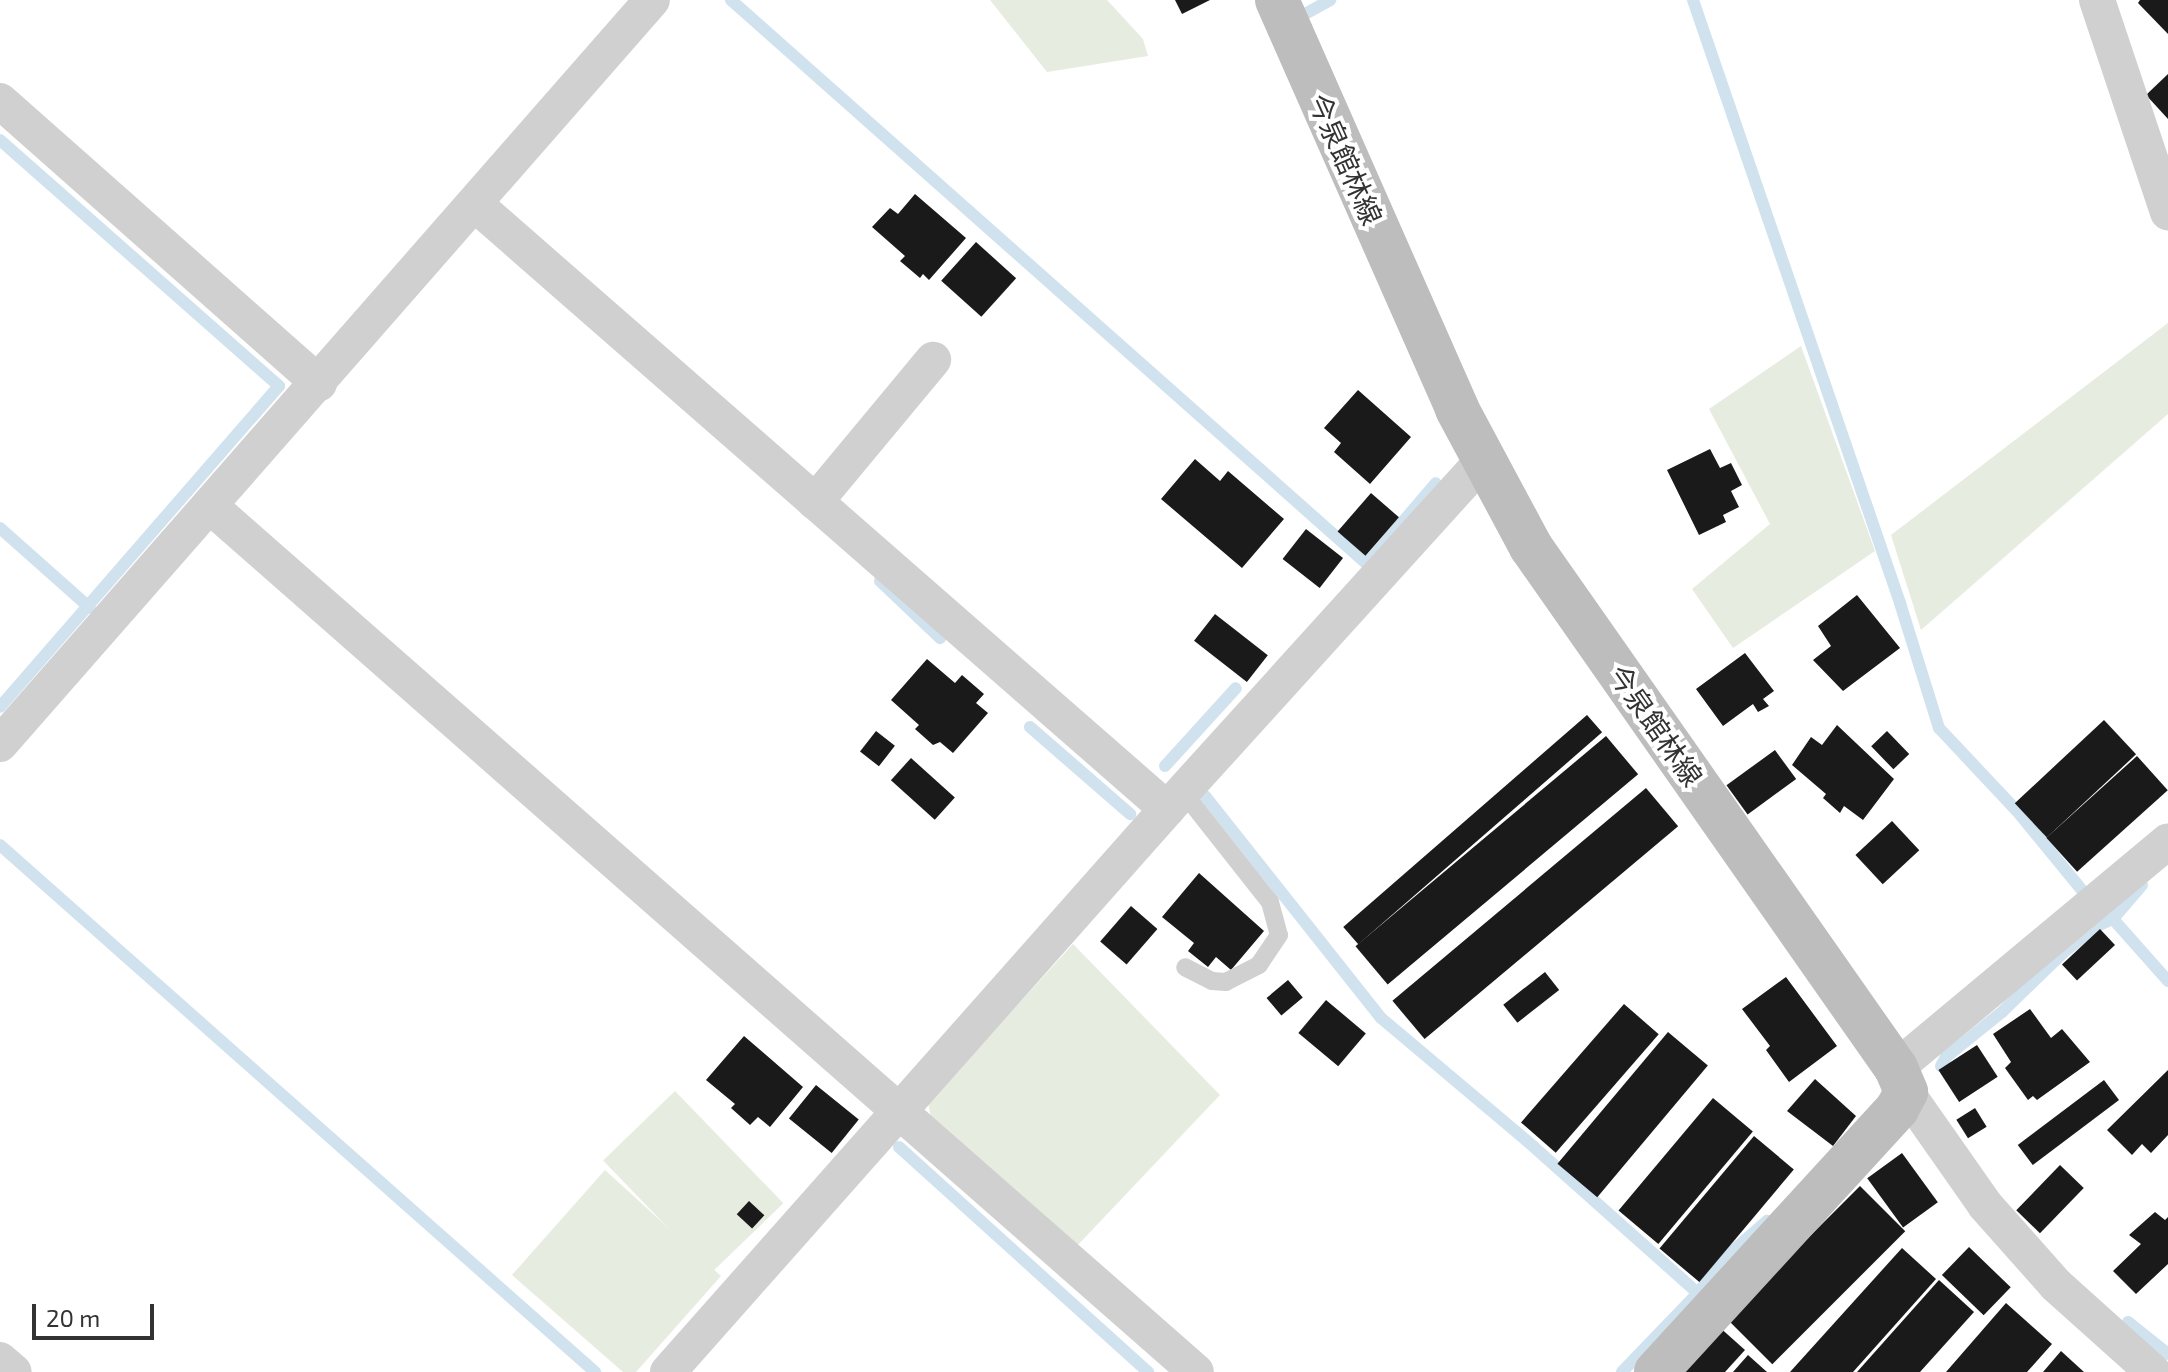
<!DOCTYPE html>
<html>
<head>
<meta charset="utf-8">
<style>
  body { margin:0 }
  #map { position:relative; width:2168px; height:1372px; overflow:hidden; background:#fff; font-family:"Exo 2","Noto Sans JP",sans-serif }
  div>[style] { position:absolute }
  .green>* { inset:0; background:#e6ecdf; transform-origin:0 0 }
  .stream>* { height:12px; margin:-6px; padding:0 6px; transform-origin:6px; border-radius:6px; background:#cfe2ee }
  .building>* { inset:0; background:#1a1a1a; transform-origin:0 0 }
  .service>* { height:18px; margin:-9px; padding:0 9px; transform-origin:9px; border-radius:9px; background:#d0d0d0 }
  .minor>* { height:36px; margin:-18px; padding:0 18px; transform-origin:18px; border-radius:18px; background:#d0d0d0 }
  .secondary>* { height:44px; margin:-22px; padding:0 22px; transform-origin:22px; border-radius:22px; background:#bdbdbd }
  span { translate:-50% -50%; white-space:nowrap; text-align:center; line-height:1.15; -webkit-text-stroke:8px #fff; paint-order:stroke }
  .street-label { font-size:28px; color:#333 }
  .scale { position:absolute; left:32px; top:1304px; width:122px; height:36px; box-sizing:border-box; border:4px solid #333; border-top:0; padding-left:10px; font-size:24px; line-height:28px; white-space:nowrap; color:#333; -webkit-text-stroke:6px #fff; paint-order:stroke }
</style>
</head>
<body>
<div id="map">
  <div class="green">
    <div style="clip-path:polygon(990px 0,1107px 0,1143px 39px,1148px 56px,1047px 72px)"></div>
    <div style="clip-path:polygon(2168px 323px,2168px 414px,1921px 630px,1891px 535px)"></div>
    <div style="clip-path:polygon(1801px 346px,1875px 551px,1733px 648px,1692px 589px,1770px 524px,1709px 409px)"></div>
    <div style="clip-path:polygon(1073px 944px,1220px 1095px,1075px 1248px,932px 1122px,928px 1103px)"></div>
    <div style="left:675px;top:1091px;width:156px;height:100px;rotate:46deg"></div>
    <div style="clip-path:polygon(605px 1170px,721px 1276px,636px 1372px,623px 1372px,512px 1275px)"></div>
  </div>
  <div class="stream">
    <div style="left:731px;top:0;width:850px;rotate:41.57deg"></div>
    <div style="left:1367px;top:564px;width:106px;rotate:-49.6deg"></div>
    <div style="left:1693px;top:0;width:638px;rotate:71.05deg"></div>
    <div style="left:1900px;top:603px;width:131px;rotate:72.7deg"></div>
    <div style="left:1939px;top:728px;width:114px;rotate:46.8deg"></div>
    <div style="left:2017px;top:811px;width:102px;rotate:50.6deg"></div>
    <div style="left:1305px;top:14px;width:29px;rotate:-29deg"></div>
    <div style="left:0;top:140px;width:372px;rotate:41.4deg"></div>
    <div style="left:279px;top:386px;width:425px;rotate:131deg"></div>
    <div style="left:0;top:528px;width:120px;rotate:41.6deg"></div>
    <div style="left:880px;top:581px;width:83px;rotate:43.5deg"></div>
    <div style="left:1030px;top:727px;width:133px;rotate:41deg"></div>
    <div style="left:1165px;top:766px;width:105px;rotate:-47.7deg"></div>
    <div style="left:1205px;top:796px;width:283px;rotate:51.6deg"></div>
    <div style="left:1381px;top:1018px;width:189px;rotate:40.1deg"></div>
    <div style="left:1526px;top:1140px;width:230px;rotate:41.7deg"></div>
    <div style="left:0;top:845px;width:795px;rotate:41.53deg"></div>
    <div style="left:2142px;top:885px;width:45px;rotate:130.5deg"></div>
    <div style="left:2113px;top:919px;width:83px;rotate:48.4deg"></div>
    <div style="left:1941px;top:1066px;width:10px;rotate:-61deg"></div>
    <div style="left:1946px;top:1057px;width:72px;rotate:-38.8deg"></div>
    <div style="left:2002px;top:1012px;width:86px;rotate:-44.1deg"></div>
    <div style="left:2064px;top:952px;width:42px;rotate:-38.2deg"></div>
    <div style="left:2097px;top:926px;width:17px;rotate:-24deg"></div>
    <div style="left:899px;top:1147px;width:336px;rotate:42.1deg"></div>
    <div style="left:2128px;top:1322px;width:51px;rotate:38.7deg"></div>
    <div style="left:1622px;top:1372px;width:110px;rotate:-46.1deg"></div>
    <div style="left:1698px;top:1293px;width:48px;rotate:-51.7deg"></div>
    <div style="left:1728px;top:1255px;width:52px;rotate:-41.1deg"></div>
  </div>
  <div class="building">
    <div style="clip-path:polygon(1175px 0,1210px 0,1182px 14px)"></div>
    <div style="clip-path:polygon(2140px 0,2168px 0,2168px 34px,2138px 3px)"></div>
    <div style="clip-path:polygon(2168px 74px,2168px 119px,2146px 95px)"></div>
    <div style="clip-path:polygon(915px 194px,966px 238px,929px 280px,923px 274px,920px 278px,900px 261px,905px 256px,872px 227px,890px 208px,898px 214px)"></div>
    <div style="left:976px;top:242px;width:54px;height:52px;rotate:42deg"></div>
    <div style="clip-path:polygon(1358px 390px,1411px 437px,1370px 484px,1334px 452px,1341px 443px,1324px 428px)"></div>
    <div style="clip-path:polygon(1710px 449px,1720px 468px,1731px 463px,1742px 485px,1731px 491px,1739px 507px,1723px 515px,1726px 522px,1699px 535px,1667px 470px)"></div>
    <div style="clip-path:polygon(1195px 459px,1220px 481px,1228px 471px,1284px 519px,1242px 568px,1161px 499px)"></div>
    <div style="left:1371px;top:493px;width:37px;height:51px;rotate:41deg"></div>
    <div style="left:1306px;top:529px;width:47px;height:38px;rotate:38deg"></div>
    <div style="clip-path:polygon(1857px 595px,1900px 648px,1843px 691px,1813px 660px,1831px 646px,1818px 626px)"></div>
    <div style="left:1215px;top:614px;width:67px;height:34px;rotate:38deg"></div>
    <div style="clip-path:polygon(1745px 653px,1774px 691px,1763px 699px,1769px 706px,1758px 712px,1753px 704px,1723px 726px,1696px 689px)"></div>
    <div style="clip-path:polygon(927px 659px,955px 683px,962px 675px,984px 694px,976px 703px,988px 713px,953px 753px,940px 742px,933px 745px,915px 729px,919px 725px,891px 700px)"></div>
    <div style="left:1587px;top:715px;width:23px;height:323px;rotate:49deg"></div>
    <div style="left:2104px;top:720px;width:47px;height:122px;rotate:47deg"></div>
    <div style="clip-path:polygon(1837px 725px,1894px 779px,1863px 820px,1844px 806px,1840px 813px,1823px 798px,1826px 794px,1792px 765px,1811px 737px,1822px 745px)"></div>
    <div style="left:876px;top:731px;width:24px;height:26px;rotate:38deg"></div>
    <div style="left:1887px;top:731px;width:32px;height:22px;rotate:46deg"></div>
    <div style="left:1606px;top:736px;width:50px;height:327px;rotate:50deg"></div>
    <div style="left:1775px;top:750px;width:36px;height:60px;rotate:54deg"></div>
    <div style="left:2137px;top:756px;width:46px;height:122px;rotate:48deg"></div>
    <div style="left:911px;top:758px;width:59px;height:30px;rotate:42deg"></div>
    <div style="left:1646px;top:788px;width:50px;height:331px;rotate:50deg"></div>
    <div style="left:1892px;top:821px;width:40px;height:50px;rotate:47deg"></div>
    <div style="clip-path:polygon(1199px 873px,1264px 931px,1231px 970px,1216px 957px,1208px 967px,1188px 951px,1194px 943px,1162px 917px)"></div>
    <div style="left:1131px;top:906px;width:35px;height:47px;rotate:41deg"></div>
    <div style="left:2100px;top:929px;width:22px;height:52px;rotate:47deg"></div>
    <div style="left:1545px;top:972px;width:23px;height:53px;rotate:52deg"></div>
    <div style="clip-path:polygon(1786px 977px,1837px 1046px,1789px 1082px,1766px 1050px,1770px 1046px,1742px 1009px)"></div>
    <div style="left:1288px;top:980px;width:23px;height:28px;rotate:50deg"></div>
    <div style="left:1326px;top:1000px;width:52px;height:43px;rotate:40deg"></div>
    <div style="left:1624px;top:1004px;width:46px;height:157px;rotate:41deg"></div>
    <div style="clip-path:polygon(2030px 1009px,2051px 1038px,2062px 1029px,2090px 1062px,2037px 1100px,2033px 1096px,2028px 1100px,2005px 1068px,2011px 1062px,1993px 1034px)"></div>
    <div style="left:1668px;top:1032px;width:52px;height:172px;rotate:40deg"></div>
    <div style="clip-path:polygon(744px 1036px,803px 1087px,770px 1127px,758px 1117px,750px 1125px,731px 1108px,735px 1104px,706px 1080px)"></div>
    <div style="left:1977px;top:1045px;width:38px;height:46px;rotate:57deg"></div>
    <div style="clip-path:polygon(2168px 1070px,2168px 1135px,2151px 1153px,2142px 1144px,2132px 1155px,2107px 1130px)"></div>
    <div style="clip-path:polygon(1815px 1079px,1856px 1116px,1833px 1146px,1787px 1111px)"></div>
    <div style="left:2104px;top:1080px;width:25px;height:108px;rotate:53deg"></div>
    <div style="left:816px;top:1085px;width:55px;height:43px;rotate:39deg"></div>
    <div style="left:1713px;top:1098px;width:52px;height:147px;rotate:40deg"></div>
    <div style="left:1975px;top:1108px;width:22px;height:22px;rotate:58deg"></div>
    <div style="left:1754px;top:1136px;width:52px;height:147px;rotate:40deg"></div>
    <div style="left:1902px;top:1153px;width:61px;height:43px;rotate:54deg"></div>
    <div style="left:2060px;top:1165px;width:33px;height:63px;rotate:44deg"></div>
    <div style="left:1860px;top:1186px;width:64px;height:188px;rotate:45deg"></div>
    <div style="left:749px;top:1201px;width:21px;height:18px;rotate:43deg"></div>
    <div style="clip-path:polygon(2155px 1212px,2165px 1220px,2168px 1217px,2168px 1264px,2136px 1294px,2113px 1271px,2141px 1244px,2129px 1235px)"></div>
    <div style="left:1969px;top:1247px;width:58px;height:39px;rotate:44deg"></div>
    <div style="clip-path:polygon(1902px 1248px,1936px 1279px,1853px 1372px,1790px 1372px)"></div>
    <div style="clip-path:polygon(1939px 1280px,1974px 1312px,1920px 1372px,1857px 1372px)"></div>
    <div style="clip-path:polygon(2006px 1303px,2052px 1344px,2027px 1372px,1946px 1372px)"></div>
    <div style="clip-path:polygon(1717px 1325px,1745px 1350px,1725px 1372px,1675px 1372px)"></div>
    <div style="clip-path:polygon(2061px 1351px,2084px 1372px,2043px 1372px)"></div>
    <div style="clip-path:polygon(1748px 1355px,1767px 1372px,1733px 1372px)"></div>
  </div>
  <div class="service">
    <div style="left:1183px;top:792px;width:140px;rotate:51.7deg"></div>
    <div style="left:1270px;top:902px;width:34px;rotate:75deg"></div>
    <div style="left:1279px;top:935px;width:36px;rotate:124deg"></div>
    <div style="left:1259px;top:965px;width:37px;rotate:153deg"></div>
    <div style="left:1226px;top:982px;width:14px;rotate:-176deg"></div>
    <div style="left:1212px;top:981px;width:30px;rotate:-153deg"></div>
  </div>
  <div class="minor">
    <div style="left:2097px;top:0;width:224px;rotate:71.5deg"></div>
    <div style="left:0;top:101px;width:426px;rotate:41.5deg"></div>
    <div style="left:476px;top:205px;width:918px;rotate:41.16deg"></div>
    <div style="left:815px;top:502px;width:185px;rotate:-50.3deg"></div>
    <div style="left:210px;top:506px;width:1312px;rotate:41.29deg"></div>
    <div style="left:0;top:744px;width:989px;rotate:-48.77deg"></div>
    <div style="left:1896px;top:1068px;width:354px;rotate:-39.8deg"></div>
    <div style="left:1906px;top:1092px;width:138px;rotate:55deg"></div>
    <div style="left:1985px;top:1205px;width:107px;rotate:48.4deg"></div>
    <div style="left:2056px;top:1285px;width:130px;rotate:41.9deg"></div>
    <div style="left:0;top:1360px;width:18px;rotate:41deg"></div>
    <div style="left:668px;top:1372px;width:752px;rotate:-48.45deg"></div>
    <div style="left:1167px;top:809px;width:469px;rotate:-47.8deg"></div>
  </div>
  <div class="secondary">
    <div style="left:1277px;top:0;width:447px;rotate:66.2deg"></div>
    <div style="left:1457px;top:409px;width:157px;rotate:61.8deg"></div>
    <div style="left:1531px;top:547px;width:636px;rotate:54.99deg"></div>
    <div style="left:1896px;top:1068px;width:26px;rotate:67deg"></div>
    <div style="left:1906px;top:1092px;width:19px;rotate:118deg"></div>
    <div style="left:1897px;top:1109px;width:357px;rotate:132.5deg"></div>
  </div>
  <div class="street-label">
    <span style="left:1346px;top:159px;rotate:66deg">今泉館林線</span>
    <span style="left:1656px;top:725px;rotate:55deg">今泉館林線</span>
  </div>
  <div class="scale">20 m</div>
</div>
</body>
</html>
